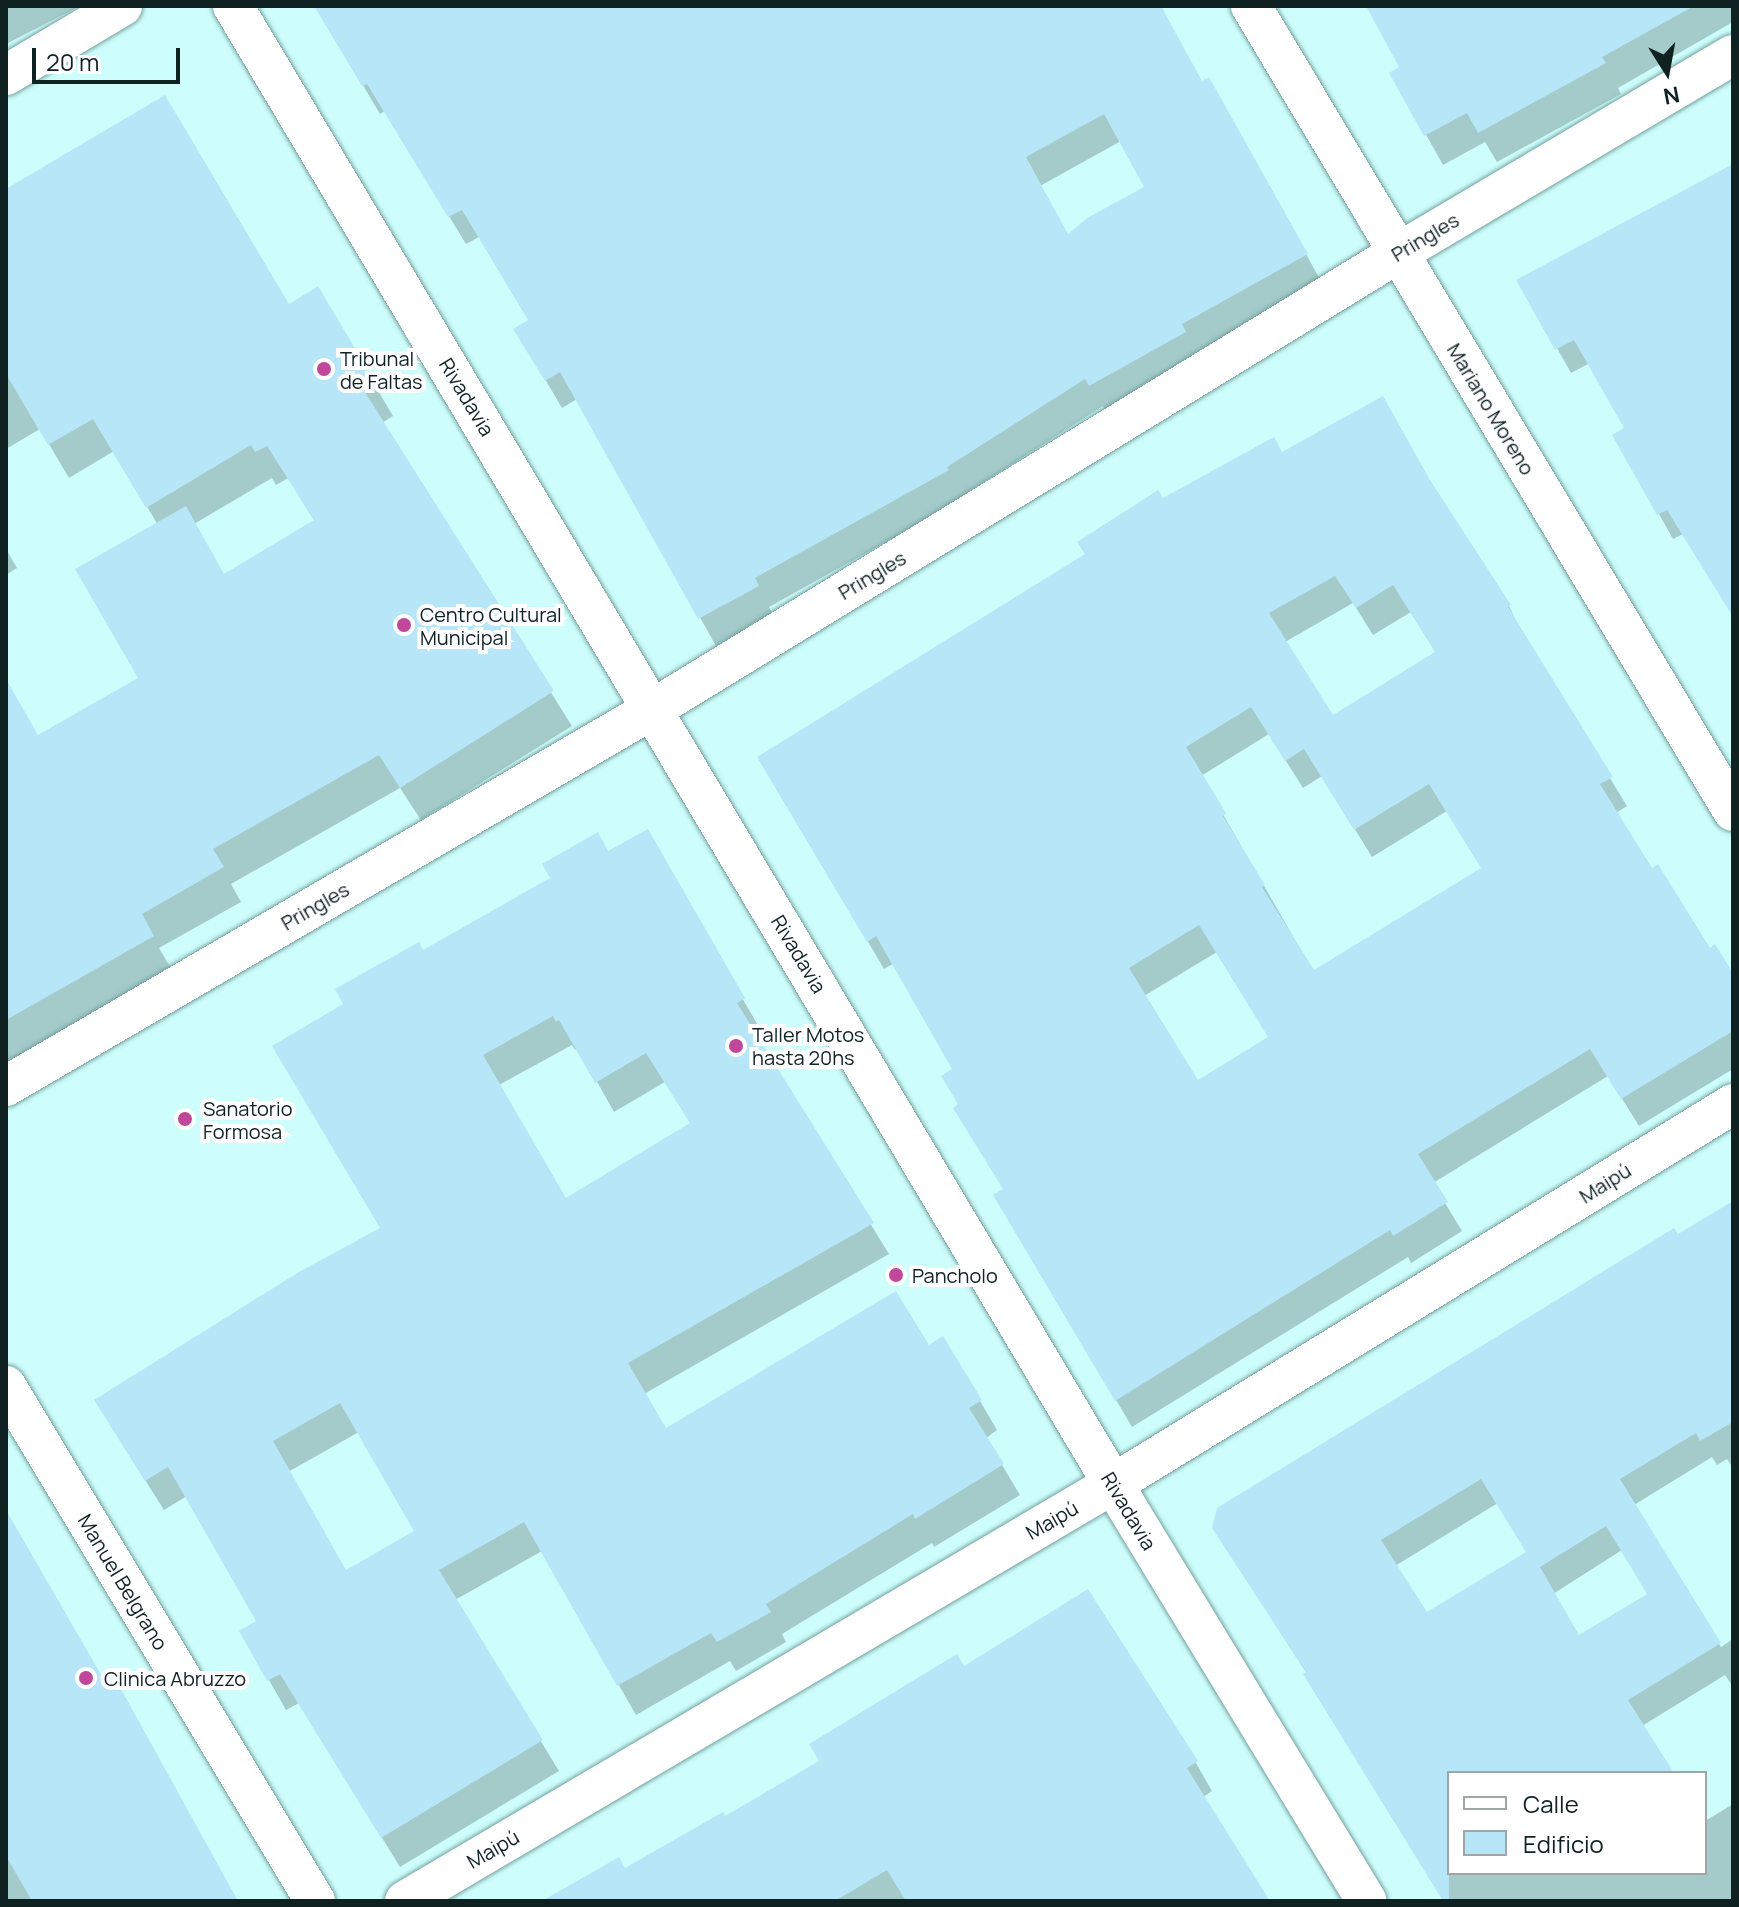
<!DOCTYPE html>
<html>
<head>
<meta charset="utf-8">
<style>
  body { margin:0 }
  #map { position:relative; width:1739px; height:1907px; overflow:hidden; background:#cefefc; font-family:Manrope,sans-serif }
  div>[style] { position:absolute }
  .shadow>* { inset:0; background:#0003 }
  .building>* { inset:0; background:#b6e6f8 }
  .roads { filter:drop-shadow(0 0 2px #73a09f) drop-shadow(0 0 2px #73a09f) }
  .minor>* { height:40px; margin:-20px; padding:0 20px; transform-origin:20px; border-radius:20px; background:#fff }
  .dots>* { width:22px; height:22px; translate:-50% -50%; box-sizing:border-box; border:4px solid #fff; border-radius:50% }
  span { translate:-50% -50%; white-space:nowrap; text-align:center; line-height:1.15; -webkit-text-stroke:8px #fff; paint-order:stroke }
  .street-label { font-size:20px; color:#0f2121 }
  .poi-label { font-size:20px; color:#0f2121 }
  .left { translate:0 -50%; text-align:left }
  .frame { position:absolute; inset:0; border:8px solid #0f2121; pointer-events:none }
  .legend { position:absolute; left:1447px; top:1771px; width:260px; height:104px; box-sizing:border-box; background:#fff; border:2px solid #9fa6a6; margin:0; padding:10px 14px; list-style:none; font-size:24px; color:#0f2121 }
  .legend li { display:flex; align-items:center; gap:16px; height:40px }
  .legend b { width:40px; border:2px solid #9fa6a6 }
  .north { position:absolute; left:1627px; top:32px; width:80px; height:80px; -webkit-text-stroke:6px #fff; paint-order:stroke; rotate:169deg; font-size:22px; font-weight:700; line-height:32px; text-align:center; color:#0f2121 }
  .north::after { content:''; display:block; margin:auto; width:28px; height:36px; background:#0f2121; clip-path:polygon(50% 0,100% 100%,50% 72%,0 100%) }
  .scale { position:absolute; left:32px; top:48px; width:148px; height:36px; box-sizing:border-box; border:4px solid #0f2121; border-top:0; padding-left:10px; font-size:24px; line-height:28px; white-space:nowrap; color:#0f2121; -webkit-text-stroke:6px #fff; paint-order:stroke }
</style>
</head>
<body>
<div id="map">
  <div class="shadow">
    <div style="clip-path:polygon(6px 6px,80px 6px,6px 44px)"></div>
    <div style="clip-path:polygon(evenodd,316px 6px,1159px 6px,1202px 83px,1225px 107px,1322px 283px,1107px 413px,1103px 406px,962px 496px,963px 499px,769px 607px,773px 615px,716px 646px,577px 399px,562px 408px,516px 330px,530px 321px,479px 237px,466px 244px,385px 111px,380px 114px,316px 6px,1121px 141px,1146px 188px,1068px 236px,1040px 186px,1121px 141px)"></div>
    <div style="clip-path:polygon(1368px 6px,1733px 6px,1733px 22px,1618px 88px,1621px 94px,1497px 162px,1485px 142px,1443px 165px,1392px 74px,1402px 68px)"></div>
    <div style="clip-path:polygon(1733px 166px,1733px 616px,1683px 534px,1673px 539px,1659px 514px,1615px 435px,1627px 429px,1590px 363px,1571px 373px,1519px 281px)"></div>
    <div style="clip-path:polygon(evenodd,6px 192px,288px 306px,318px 289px,393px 416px,382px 423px,572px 726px,421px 820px,400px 788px,231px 884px,241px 902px,159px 948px,172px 970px,6px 1065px,6px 712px,37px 738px,140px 679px,158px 525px,114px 451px,69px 478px,40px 429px,6px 449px,6px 192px,272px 478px,276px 485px,288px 478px,315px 522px,224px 576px,194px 524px,272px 478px)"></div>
    <div style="clip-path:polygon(evenodd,1282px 454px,1432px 486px,1509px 606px,1523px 636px,1627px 806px,1616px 813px,1651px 870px,1709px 951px,1733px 977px,1733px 1069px,1639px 1126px,1608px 1076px,1433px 1183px,1462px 1231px,1411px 1263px,1408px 1257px,1132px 1427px,996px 1196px,1005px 1190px,960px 1105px,955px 1069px,894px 963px,884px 969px,760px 758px,1087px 555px,1163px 501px,1282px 454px,1353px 603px,1373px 635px,1411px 612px,1437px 653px,1332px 717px,1285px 642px,1353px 603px,1282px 454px,1269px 734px,1303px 788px,1322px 776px,1372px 857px,1447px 811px,1483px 870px,1314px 973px,1201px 776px,1269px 734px,1282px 454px,1217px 952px,1270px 1038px,1198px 1082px,1144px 996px,1217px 952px)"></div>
    <div style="clip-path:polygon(6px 549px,17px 568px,6px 575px)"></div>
    <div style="clip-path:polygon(evenodd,647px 832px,760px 1029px,753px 1033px,889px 1254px,644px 1394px,665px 1431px,928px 1348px,980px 1401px,997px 1430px,986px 1438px,1020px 1495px,934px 1547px,932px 1543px,782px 1634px,786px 1642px,736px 1671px,730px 1661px,636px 1715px,542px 1551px,455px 1600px,559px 1771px,400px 1867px,299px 1703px,286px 1710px,269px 1680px,242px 1632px,259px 1622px,187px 1496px,164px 1510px,114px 1431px,383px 1229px,346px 1004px,422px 952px,647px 832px,572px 1045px,575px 1050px,578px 1048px,614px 1112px,665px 1082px,691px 1124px,565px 1201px,499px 1085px,572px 1045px,647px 832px,359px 1432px,416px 1532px,346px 1573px,288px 1472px,359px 1432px)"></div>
    <div style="clip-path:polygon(evenodd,1733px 1204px,1733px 1468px,1727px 1459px,1717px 1465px,1712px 1457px,1634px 1505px,1721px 1647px,1733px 1639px,1733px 1687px,1725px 1675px,1642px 1726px,1671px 1773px,1449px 1773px,1449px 1873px,1705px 1873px,1705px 1821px,1733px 1804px,1733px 1901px,1445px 1901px,1307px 1674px,1230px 1554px,1677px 1237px,1733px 1204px,1498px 1503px,1528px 1553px,1426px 1615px,1395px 1566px,1498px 1503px,1733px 1204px,1622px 1550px,1650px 1596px,1579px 1637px,1553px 1594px,1622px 1550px)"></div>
    <div style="clip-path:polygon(6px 1515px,106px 1688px,237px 1901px,6px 1901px)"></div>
    <div style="clip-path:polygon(1087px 1592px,1196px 1763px,1212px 1791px,1203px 1797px,1267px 1901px,546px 1901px,625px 1870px,724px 1818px,821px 1762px)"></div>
  </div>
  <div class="building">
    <div style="clip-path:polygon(evenodd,314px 6px,1161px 6px,1202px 81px,1209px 77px,1308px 254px,1182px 324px,1186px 332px,1089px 386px,1085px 379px,947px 467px,949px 470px,755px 578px,759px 586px,698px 619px,560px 372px,545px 381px,513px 329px,528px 320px,462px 210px,448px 217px,367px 84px,362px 86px,314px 6px,1104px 114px,1144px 187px,1087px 218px,1068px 234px,1026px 157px,1104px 114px)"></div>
    <div style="clip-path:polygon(1366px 6px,1694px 6px,1602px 57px,1606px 63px,1478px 133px,1467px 113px,1424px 136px,1389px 73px,1399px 67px)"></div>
    <div style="clip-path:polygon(165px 95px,289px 304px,318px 286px,375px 382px,363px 389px,554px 691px,400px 788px,379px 755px,213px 849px,224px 867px,142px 914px,154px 936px,6px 1020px,6px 679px,38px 735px,138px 678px,75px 569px,186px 506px,224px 574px,314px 520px,267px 446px,255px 452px,251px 445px,146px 508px,93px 419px,48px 445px,6px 374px,6px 189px)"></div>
    <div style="clip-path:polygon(1733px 164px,1733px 617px,1667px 510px,1657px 515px,1612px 435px,1624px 428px,1574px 340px,1555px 350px,1516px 280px)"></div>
    <div style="clip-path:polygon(evenodd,1383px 396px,1430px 480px,1511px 605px,1508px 607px,1613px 777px,1600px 784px,1652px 868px,1658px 864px,1710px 948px,1715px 944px,1733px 973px,1733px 1031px,1621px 1099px,1590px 1049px,1418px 1154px,1448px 1202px,1393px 1236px,1390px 1230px,1115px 1401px,993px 1195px,1003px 1189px,953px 1108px,958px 1104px,941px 1076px,952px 1069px,876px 936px,867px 942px,757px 757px,1085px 554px,1077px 542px,1158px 490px,1163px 498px,1274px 437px,1282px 452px,1383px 396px,1335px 576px,1356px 608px,1393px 585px,1435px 652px,1333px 715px,1269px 613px,1335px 576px,1383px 396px,1251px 707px,1285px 761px,1304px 749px,1354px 830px,1429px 784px,1481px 868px,1314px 970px,1262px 887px,1265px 885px,1223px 816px,1226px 813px,1186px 747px,1251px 707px,1383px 396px,1199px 925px,1268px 1037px,1198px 1080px,1129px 968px,1199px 925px)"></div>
    <div style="clip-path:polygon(evenodd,648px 829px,745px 998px,737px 1003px,874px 1223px,628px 1363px,666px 1428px,896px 1291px,929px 1345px,943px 1336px,982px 1400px,969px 1408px,1004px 1464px,915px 1519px,913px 1514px,766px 1604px,771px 1612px,717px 1642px,711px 1633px,617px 1686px,524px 1522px,439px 1570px,543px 1740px,381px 1838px,280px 1674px,267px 1681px,239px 1631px,256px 1621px,168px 1467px,145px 1481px,94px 1400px,299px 1272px,380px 1228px,272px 1046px,343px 1004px,335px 989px,419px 942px,423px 950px,550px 878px,542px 864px,598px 832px,608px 851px,648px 829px,553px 1016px,556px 1022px,559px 1020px,595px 1083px,646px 1053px,690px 1123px,566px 1198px,483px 1055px,553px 1016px,648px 829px,340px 1403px,414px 1531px,346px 1570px,273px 1441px,340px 1403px)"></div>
    <div style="clip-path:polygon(evenodd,1733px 1201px,1733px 1422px,1700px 1441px,1696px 1433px,1620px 1479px,1721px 1643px,1628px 1700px,1674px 1773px,1449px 1773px,1449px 1901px,1443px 1901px,1303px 1674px,1306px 1672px,1212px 1528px,1217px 1508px,1674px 1228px,1678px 1234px,1733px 1201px,1481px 1479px,1526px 1552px,1427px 1612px,1381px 1540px,1481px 1479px,1733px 1201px,1606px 1526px,1647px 1594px,1579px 1635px,1540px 1567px,1606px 1526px)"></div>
    <div style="clip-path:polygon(6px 1510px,107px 1685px,116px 1680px,238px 1901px,32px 1901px,6px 1856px)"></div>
    <div style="clip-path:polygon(1088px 1589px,1198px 1761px,1187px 1768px,1270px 1901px,906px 1901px,887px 1870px,835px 1901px,542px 1901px,619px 1857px,625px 1868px,723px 1812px,725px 1816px,819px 1761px,809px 1744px,957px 1654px,964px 1666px)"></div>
  </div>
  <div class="roads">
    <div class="minor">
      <div style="left:233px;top:6px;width:1720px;rotate:59.23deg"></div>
      <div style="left:1113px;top:1484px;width:488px;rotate:58.7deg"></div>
      <div style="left:1251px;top:6px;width:938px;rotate:59.09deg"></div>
      <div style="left:6px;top:75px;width:135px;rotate:-30.7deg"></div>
      <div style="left:6px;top:1086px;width:749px;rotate:-30.23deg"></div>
      <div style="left:653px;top:709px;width:873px;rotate:-31.47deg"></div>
      <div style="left:1398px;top:253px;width:389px;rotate:-30.6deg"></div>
      <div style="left:6px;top:1386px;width:601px;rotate:59.04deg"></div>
      <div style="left:405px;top:1901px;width:822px;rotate:-30.5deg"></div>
      <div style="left:1113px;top:1484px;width:727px;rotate:-31.5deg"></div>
    </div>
  </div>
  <div class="dots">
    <div style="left:324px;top:369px;background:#c1479b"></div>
    <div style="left:404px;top:625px;background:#c1479b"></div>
    <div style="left:736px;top:1046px;background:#c1479b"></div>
    <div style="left:185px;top:1119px;background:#c1479b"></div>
    <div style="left:896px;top:1275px;background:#c1479b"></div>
    <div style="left:86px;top:1678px;background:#c1479b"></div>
  </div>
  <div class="street-label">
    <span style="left:1425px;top:237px;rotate:-31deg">Pringles</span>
    <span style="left:467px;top:397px;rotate:59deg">Rivadavia</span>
    <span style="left:1491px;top:409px;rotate:59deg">Mariano Moreno</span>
    <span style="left:872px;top:575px;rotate:-31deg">Pringles</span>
    <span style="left:315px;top:906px;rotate:-30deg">Pringles</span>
    <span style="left:799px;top:954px;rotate:59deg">Rivadavia</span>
    <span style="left:1605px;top:1183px;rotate:-32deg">Maipú</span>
    <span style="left:1129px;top:1511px;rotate:59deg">Rivadavia</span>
    <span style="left:1052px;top:1520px;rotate:-30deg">Maipú</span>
    <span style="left:123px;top:1582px;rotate:59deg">Manuel Belgrano</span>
    <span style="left:493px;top:1849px;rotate:-30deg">Maipú</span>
  </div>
  <div class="poi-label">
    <span class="left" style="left:340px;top:370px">Tribunal<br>de Faltas</span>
    <span class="left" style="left:420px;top:626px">Centro Cultural<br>Municipal</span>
    <span class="left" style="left:752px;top:1046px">Taller Motos<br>hasta 20hs</span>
    <span class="left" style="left:203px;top:1120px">Sanatorio<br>Formosa</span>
    <span class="left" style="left:912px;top:1275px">Pancholo</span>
    <span class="left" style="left:104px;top:1678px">Clinica Abruzzo</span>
  </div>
  <div class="frame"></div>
  <ul class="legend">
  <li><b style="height:10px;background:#fff"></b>Calle</li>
  <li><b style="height:22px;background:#b6e6f8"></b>Edificio</li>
  </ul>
  <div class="north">N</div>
  <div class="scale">20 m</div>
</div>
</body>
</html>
